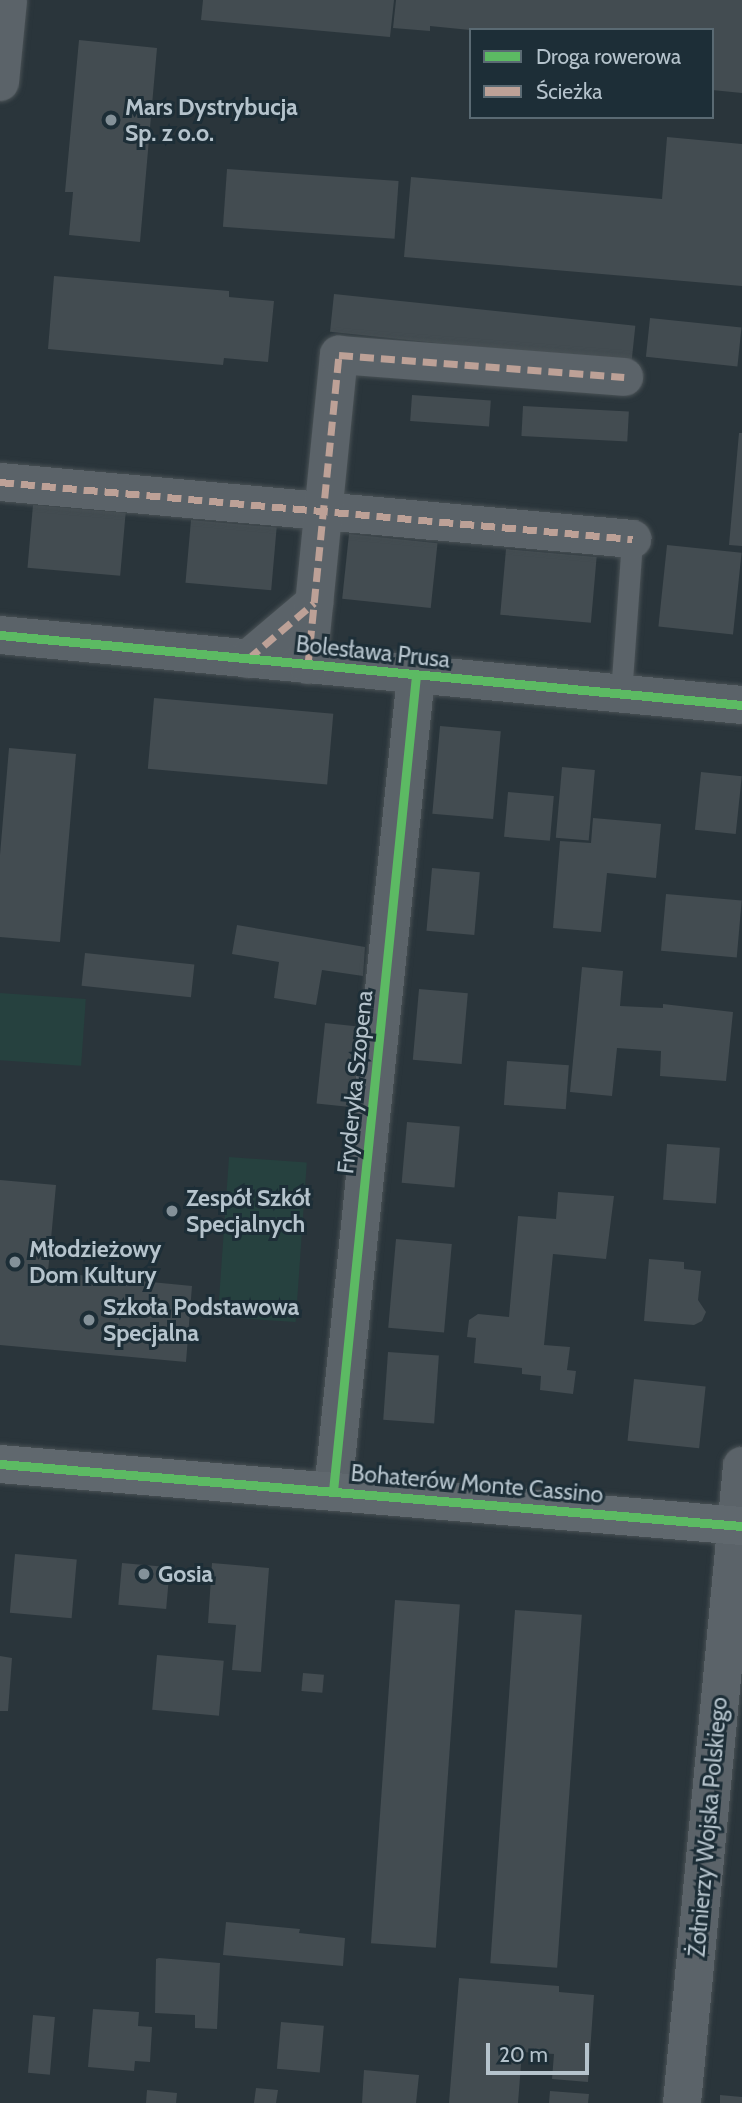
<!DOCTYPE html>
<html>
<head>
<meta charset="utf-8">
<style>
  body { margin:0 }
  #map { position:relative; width:742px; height:2103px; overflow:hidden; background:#2a353b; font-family:Cabin,sans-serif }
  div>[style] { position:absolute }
  .green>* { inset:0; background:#26413f; transform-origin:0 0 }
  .building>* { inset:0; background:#434c51; transform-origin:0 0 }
  .roads { filter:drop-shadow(0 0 2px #495155) drop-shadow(0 0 2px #495155) }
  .lane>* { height:21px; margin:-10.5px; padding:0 10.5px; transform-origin:10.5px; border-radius:10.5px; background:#5b6369 }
  .street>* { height:38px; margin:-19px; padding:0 19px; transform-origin:19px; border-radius:19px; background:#5b6369 }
  .secondary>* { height:38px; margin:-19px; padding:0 19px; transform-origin:19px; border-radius:19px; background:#60686e }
  .quiet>* { height:7px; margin-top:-3.5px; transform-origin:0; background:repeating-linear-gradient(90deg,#bda197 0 14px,transparent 0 21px) }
  .cycleway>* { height:9px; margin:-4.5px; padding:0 4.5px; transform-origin:4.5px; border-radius:4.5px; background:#5cba63 }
  .dots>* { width:19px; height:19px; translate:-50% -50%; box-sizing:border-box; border:4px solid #1d2e37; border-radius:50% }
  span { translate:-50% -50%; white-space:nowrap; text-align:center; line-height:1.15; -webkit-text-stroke:6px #1d2e37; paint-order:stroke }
  .poi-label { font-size:23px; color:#b5c3cc; font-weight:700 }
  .left { translate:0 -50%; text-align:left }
  .street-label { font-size:23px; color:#b5c3cc }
  .legend { position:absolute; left:469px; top:28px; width:245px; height:91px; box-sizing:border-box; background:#1d2e37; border:2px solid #5a6a73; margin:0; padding:9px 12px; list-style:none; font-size:21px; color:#b5c3cc }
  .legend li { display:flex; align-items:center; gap:14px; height:35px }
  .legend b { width:35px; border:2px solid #5a6a73 }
  .scale { position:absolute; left:486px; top:2043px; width:103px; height:32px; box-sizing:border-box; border:4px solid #b5c3cc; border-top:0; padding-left:9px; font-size:21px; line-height:24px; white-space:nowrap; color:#b5c3cc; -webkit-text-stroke:5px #1d2e37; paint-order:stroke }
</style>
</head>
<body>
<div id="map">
  <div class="green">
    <div style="left:0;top:993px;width:86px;height:67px;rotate:4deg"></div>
    <div style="left:229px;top:1157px;width:78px;height:160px;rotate:4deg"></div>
  </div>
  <div class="building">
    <div style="clip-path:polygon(203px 0,394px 0,390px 37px,201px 20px)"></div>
    <div style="clip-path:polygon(396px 0,742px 0,742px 93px,712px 90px,712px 30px,470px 30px,430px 26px,430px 31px,393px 28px)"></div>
    <div style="clip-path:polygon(79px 40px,157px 48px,140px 242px,69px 235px,73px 192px,65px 192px)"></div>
    <div style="clip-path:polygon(667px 137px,742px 144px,742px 286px,404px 257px,411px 177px,662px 199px)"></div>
    <div style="left:227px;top:169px;width:172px;height:58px;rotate:4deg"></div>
    <div style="clip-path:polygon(54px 276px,229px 291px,229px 297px,274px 301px,268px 362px,224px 358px,223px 365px,48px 349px)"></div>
    <div style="left:334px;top:294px;width:303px;height:38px;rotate:6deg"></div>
    <div style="left:650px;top:318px;width:92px;height:39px;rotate:6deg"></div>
    <div style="left:412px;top:395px;width:79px;height:26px;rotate:4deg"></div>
    <div style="left:523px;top:406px;width:106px;height:30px;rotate:3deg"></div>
    <div style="clip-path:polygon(739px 433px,742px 433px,742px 546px,729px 545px)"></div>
    <div style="left:33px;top:505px;width:93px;height:63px;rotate:5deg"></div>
    <div style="left:191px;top:520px;width:86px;height:63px;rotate:5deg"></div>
    <div style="left:349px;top:534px;width:89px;height:65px;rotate:6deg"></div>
    <div style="left:667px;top:545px;width:75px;height:82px;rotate:6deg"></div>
    <div style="left:506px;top:549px;width:91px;height:66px;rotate:5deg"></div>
    <div style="left:154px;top:698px;width:180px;height:71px;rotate:5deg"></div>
    <div style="left:440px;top:726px;width:61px;height:88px;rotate:5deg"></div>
    <div style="clip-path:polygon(9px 748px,76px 754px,60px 942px,0 937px,0 855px)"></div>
    <div style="left:562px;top:767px;width:33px;height:71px;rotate:5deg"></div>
    <div style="left:701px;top:772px;width:41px;height:58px;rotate:6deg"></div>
    <div style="left:508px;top:792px;width:46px;height:45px;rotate:5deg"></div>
    <div style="clip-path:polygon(593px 818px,661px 824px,656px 878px,607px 873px,601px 932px,553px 928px,560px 841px,591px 843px)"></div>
    <div style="left:432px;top:868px;width:48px;height:63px;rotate:5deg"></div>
    <div style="left:666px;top:894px;width:76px;height:57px;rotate:5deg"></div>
    <div style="clip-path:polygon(237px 925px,365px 947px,363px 976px,322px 970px,316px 1005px,274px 998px,279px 962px,232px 954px)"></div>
    <div style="left:85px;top:953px;width:110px;height:33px;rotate:6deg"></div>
    <div style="clip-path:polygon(582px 967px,623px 971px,620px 1006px,663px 1008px,663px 1004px,733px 1012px,726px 1081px,660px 1076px,661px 1051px,617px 1048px,612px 1096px,570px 1092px)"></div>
    <div style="left:419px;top:989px;width:49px;height:71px;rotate:5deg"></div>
    <div style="left:325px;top:1023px;width:36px;height:81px;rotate:6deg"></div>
    <div style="left:507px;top:1061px;width:62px;height:44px;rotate:4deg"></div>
    <div style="left:407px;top:1122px;width:53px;height:61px;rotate:5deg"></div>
    <div style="left:667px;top:1144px;width:53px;height:56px;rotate:4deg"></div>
    <div style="clip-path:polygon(0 1180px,56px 1185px,48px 1272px,192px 1286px,186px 1362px,0 1345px)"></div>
    <div style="clip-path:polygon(558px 1192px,614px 1196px,606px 1259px,553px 1254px,544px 1345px,570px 1347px,567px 1370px,576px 1371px,573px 1394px,540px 1390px,541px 1376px,522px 1374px,522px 1368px,474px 1363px,476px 1338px,467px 1337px,469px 1320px,478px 1314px,509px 1317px,518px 1216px,556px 1219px)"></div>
    <div style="left:396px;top:1239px;width:56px;height:89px;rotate:5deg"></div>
    <div style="clip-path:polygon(649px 1259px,684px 1262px,684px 1269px,701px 1271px,698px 1300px,706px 1312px,702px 1321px,694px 1325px,644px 1321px)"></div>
    <div style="left:388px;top:1352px;width:51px;height:68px;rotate:4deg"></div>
    <div style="left:634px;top:1379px;width:72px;height:62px;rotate:6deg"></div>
    <div style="left:15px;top:1554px;width:62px;height:59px;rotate:5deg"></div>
    <div style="left:122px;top:1563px;width:48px;height:42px;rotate:5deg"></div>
    <div style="clip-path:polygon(212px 1563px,269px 1568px,261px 1672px,232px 1670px,236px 1625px,208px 1623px)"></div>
    <div style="left:395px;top:1600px;width:65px;height:344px;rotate:4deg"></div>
    <div style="left:515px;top:1610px;width:67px;height:354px;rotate:4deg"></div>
    <div style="left:157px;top:1655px;width:67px;height:55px;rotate:5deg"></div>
    <div style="clip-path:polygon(0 1656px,12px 1658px,8px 1711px,0 1711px)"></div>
    <div style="left:303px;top:1673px;width:21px;height:18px;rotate:5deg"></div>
    <div style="clip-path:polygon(226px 1922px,300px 1929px,299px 1933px,345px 1938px,343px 1966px,223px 1955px)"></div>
    <div style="clip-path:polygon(159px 1958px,220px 1963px,217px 2029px,195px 2028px,195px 2015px,155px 2013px,156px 1959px)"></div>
    <div style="clip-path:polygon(459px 1978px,559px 1986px,559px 1992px,594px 1995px,588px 2082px,552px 2079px,554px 2054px,522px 2052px,518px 2103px,449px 2103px)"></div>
    <div style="clip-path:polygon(93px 2009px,139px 2012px,138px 2026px,152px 2027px,150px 2062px,135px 2061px,134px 2071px,88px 2067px)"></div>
    <div style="left:33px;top:2015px;width:22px;height:58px;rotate:5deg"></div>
    <div style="left:281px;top:2022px;width:43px;height:47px;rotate:5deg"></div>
    <div style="clip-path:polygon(364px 2070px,419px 2075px,416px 2103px,362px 2103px)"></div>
    <div style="clip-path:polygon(256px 2088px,278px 2090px,276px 2103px,254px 2103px)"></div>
    <div style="clip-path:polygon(147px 2090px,177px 2093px,176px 2103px,146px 2103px)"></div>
    <div style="clip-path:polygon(550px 2091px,589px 2094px,588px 2103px,549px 2103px)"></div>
    <div style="clip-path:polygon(720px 2095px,742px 2097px,742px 2103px,720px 2103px)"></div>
  </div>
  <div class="roads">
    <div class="lane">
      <div style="left:621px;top:694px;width:155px;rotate:-85.9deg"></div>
    </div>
    <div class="street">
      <div style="left:0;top:82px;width:82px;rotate:-84.4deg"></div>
      <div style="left:0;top:482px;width:635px;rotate:5.15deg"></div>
      <div style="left:0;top:635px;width:745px;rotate:5.39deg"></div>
      <div style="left:248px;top:659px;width:87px;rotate:-40.3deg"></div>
      <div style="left:308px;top:665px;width:312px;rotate:-84.3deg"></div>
      <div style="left:339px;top:355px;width:286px;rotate:4.4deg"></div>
      <div style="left:333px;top:1491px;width:819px;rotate:-84.19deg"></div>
      <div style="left:682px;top:2103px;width:640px;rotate:-84.62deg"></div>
    </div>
    <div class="secondary">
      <div style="left:0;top:1464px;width:745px;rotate:4.78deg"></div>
    </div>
  </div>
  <div class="quiet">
    <div style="left:0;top:482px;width:635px;rotate:5.15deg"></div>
    <div style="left:248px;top:659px;width:87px;rotate:-40.3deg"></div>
    <div style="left:308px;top:665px;width:312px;rotate:-84.3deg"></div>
    <div style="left:339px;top:355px;width:286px;rotate:4.4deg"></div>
  </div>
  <div class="cycleway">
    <div style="left:0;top:635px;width:745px;rotate:5.39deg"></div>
    <div style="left:0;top:1464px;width:745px;rotate:4.78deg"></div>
    <div style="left:333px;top:1491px;width:819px;rotate:-84.19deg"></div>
  </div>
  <div class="dots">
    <div style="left:111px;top:120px;background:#849199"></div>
    <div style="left:172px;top:1211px;background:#849199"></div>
    <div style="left:15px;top:1262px;background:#849199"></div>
    <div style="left:89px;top:1320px;background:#849199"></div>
    <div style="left:144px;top:1574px;background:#849199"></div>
  </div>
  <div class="poi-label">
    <span class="left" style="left:125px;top:120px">Mars Dystrybucja<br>Sp. z o.o.</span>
    <span class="left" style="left:186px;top:1211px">Zespół Szkół<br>Specjalnych</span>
    <span class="left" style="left:29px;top:1262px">Młodzieżowy<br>Dom Kultury</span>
    <span class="left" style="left:103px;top:1320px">Szkoła Podstawowa<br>Specjalna</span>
    <span class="left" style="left:158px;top:1574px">Gosia</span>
  </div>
  <div class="street-label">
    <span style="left:373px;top:652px;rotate:6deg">Bolesława Prusa</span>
    <span style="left:355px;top:1082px;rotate:-84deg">Fryderyka Szopena</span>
    <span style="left:477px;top:1484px;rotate:5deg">Bohaterów Monte Cassino</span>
    <span style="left:708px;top:1827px;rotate:-85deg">Żołnierzy Wojska Polskiego</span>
  </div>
  <ul class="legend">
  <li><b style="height:9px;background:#5cba63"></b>Droga rowerowa</li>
  <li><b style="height:9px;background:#bda197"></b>Ścieżka</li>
  </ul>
  <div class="scale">20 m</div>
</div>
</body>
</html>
